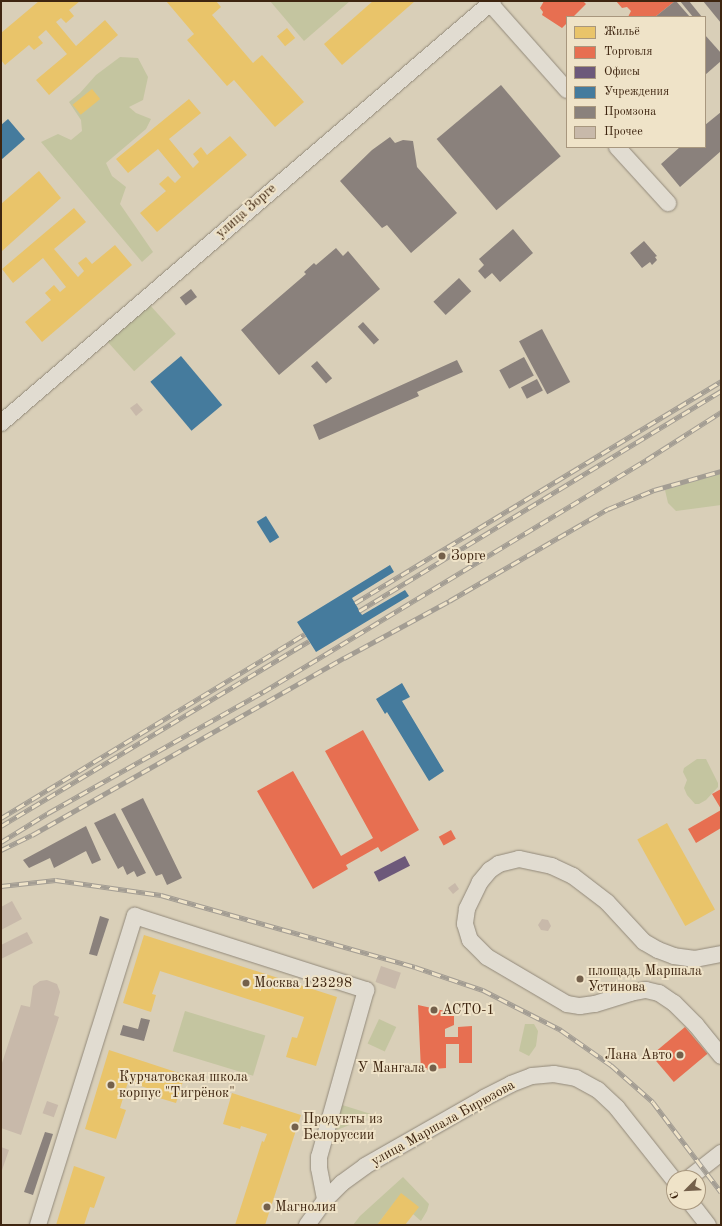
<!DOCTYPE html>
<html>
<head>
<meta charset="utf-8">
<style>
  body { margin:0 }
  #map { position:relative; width:722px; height:1226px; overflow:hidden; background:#d9cfb8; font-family:"Old Standard TT",serif }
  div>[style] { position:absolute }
  .green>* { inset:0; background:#c4c5a0; transform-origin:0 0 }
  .homes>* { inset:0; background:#e9c46a; transform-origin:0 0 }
  .shops>* { inset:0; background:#e76f51; transform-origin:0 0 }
  .offices>* { inset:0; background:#6d597a; transform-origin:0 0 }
  .public>* { inset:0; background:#457b9d; transform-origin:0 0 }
  .industry>* { inset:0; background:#8a817c; transform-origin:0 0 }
  .building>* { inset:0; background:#c8b9aa; transform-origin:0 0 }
  .roads { filter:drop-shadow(0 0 1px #92897a) drop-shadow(0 0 1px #92897a) }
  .minor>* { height:16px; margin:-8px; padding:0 8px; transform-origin:8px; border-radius:8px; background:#e1dcd1 }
  .rail>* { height:4.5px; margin-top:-2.25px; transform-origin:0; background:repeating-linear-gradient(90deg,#efe3c8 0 9px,#a39d93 0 18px); box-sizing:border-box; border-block:1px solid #a39d93 }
  .dots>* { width:11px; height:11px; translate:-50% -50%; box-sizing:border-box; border:2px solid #efe3c8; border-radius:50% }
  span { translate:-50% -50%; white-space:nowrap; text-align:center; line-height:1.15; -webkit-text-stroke:4px #efe3c8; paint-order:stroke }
  .street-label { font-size:14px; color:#3e2510 }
  .poi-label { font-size:14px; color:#3e2510 }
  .left { translate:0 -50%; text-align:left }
  .right { translate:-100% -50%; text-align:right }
  .frame { position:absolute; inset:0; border:2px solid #3e2510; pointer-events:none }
  .legend { position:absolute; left:566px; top:16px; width:140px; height:132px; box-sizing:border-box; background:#efe3c8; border:1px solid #a8977e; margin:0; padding:5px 7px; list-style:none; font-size:12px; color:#3e2510 }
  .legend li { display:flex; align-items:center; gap:8px; height:20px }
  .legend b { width:20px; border:1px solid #a8977e }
  .north { position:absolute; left:666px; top:1170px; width:40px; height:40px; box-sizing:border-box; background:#efe3c8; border:1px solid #a8977e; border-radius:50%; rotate:246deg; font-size:11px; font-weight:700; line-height:16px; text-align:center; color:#3e2510 }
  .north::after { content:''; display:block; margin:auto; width:14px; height:18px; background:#74604b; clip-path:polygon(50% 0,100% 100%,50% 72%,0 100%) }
</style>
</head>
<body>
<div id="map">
  <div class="green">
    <div style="clip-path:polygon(270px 1px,350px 1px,304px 41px)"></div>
    <div style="clip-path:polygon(120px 57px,138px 58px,148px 77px,143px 100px,129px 107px,136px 113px,151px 119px,146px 129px,106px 163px,112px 176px,126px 187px,120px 204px,153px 252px,142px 262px,41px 142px,58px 134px,71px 140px,82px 131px,81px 120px,69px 102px,80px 93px,96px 75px)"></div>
    <div style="left:149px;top:304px;width:40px;height:56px;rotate:48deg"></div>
    <div style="clip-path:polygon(721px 473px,721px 505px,676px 511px,668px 503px,665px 490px)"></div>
    <div style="clip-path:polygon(697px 759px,706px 759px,718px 783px,718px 787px,706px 800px,699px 804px,695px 804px,687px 795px,684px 788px,687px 780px,683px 772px,684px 768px)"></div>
    <div style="left:185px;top:1011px;width:84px;height:42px;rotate:17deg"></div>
    <div style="left:379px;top:1019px;width:19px;height:27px;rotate:25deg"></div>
    <div style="clip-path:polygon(525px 1024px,534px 1024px,538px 1031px,536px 1046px,529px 1056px,519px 1051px)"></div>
    <div style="clip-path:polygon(339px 1104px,374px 1115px,337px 1130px)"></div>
    <div style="clip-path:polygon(403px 1177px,429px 1204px,427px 1211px,421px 1221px,413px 1214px,401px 1194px,377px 1225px,353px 1225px,360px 1216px)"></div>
  </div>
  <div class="homes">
    <div style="clip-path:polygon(39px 1px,80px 1px,69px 10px,74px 16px,66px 23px,61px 18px,56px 22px,76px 46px,105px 20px,118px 35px,49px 95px,36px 80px,67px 54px,46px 30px,38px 37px,43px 43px,34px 50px,29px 45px,5px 65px,1px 60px,1px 33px)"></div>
    <div style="clip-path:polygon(166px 1px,216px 1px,221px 7px,212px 15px,253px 63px,262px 55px,304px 102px,275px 127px,234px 80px,227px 86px,187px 40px,194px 34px)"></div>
    <div style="clip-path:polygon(373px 1px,415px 1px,342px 65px,324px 44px)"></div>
    <div style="left:287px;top:28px;width:13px;height:13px;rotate:51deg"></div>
    <div style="left:92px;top:89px;width:13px;height:25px;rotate:51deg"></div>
    <div style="clip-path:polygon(189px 99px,201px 113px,169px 139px,193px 168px,199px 162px,193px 154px,201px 147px,207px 155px,230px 136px,247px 155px,157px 232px,140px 213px,166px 191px,159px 184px,168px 176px,175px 183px,181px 177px,158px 149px,128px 173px,116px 159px)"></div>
    <div style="clip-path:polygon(39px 171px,61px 198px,2px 251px,1px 204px)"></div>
    <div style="clip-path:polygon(74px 208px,86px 222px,54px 249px,78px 277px,84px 271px,78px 263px,86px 257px,92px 264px,115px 245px,132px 265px,42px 342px,25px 322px,51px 300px,45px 293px,54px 285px,60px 292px,66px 287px,43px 258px,13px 283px,2px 269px)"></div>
    <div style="left:667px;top:823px;width:99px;height:34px;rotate:61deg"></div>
    <div style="clip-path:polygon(144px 935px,337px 997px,316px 1066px,286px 1057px,292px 1037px,297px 1038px,304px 1017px,160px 971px,152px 994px,156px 995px,151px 1012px,123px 1003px)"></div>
    <div style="clip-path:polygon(109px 1050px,185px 1075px,176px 1103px,146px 1094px,147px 1088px,128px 1082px,120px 1108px,126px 1110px,116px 1139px,85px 1129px)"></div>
    <div style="clip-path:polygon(232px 1093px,301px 1115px,265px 1225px,235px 1225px,262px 1141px,264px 1142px,267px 1134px,241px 1126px,240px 1129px,223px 1124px)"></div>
    <div style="clip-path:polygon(74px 1166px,105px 1177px,94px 1208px,90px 1207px,84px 1225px,56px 1225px)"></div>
    <div style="clip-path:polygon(401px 1193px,419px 1207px,405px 1225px,377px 1225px)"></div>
  </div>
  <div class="shops">
    <div style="clip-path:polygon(544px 1px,583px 1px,586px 4px,573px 17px,567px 17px,567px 23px,562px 28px,542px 15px,543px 12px,540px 8px)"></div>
    <div style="clip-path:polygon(616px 1px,675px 1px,655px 17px,628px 17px,631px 11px,627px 7px,622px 8px)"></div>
    <div style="clip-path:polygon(363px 730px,419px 830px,381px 852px,378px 847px,346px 865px,348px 869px,313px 889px,257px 791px,293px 771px,341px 856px,373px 838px,325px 751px)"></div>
    <div style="clip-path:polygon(721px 789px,721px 809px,712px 794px)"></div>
    <div style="clip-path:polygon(721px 810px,721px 828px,696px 843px,688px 829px)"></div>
    <div style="left:451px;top:830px;width:10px;height:14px;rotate:61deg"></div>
    <div style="clip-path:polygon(418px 1005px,454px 1013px,454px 1025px,445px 1029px,445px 1037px,458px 1037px,458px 1027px,472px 1026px,472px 1063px,459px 1063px,459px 1044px,446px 1044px,446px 1068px,421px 1070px)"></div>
    <div style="left:685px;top:1027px;width:35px;height:44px;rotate:50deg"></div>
  </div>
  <div class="offices">
    <div style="left:405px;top:856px;width:11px;height:35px;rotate:63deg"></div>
  </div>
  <div class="public">
    <div style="clip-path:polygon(8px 119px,25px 139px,1px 160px,1px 125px)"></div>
    <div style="left:181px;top:356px;width:64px;height:40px;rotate:50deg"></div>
    <div style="left:266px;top:516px;width:25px;height:11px;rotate:58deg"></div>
    <div style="clip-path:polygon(390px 565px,394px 572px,352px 598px,362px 615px,405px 590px,409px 596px,316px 652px,297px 622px)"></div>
    <div style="clip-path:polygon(402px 683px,410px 697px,402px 701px,444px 771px,429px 781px,387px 712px,385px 714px,376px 699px)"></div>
  </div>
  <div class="industry">
    <div style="clip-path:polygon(676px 1px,690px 17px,655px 17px,675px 1px)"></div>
    <div style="clip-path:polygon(680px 1px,689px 1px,702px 17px,693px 17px)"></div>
    <div style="clip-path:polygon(703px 1px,721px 1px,721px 23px)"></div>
    <div style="clip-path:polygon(705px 35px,721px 53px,721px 61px,705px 75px)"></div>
    <div style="left:501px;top:85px;width:93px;height:84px;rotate:50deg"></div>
    <div style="clip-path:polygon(721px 112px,721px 151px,680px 187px,661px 164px,680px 147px,705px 147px,705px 125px)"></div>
    <div style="clip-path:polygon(390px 137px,395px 143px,403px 140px,413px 141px,417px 167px,457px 213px,411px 253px,387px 225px,382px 228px,340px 181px,372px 150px)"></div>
    <div style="clip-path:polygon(513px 229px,533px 253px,500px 282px,492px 273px,485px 279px,478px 271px,484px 265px,479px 259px)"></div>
    <div style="clip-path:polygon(644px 241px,657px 256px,655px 257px,657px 260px,652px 265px,650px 262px,642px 268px,630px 253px)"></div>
    <div style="clip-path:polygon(336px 248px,343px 256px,348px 251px,380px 289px,279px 375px,241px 330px,306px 274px,304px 272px,314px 263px,316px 265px)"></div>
    <div style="left:459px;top:278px;width:18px;height:35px;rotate:47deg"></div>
    <div style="left:191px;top:289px;width:10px;height:14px;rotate:53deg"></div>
    <div style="left:363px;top:322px;width:24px;height:7px;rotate:48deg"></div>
    <div style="left:542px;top:329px;width:60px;height:26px;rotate:62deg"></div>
    <div style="left:524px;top:357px;width:21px;height:28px;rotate:62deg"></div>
    <div style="clip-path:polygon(457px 360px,463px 372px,417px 392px,419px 396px,319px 440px,313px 425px)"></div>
    <div style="left:317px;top:361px;width:23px;height:8px;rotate:49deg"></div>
    <div style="left:537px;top:379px;width:13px;height:18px;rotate:63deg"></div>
    <div style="clip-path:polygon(143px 798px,182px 878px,167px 885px,162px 874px,156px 876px,121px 809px)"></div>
    <div style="clip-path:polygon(115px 813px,146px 873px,137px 877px,134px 871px,127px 875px,123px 866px,118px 869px,94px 823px)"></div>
    <div style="clip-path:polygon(86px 826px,101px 860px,92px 864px,86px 851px,54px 868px,50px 858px,29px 868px,23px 860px)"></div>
    <div style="clip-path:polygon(100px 916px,109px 919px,97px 956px,89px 954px)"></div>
    <div style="clip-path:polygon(141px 1018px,150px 1020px,144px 1041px,120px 1035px,123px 1025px,138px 1029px)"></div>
    <div style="clip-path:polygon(45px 1132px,53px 1134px,33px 1195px,24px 1192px)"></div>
  </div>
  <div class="building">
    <div style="clip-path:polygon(137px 403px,143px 410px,136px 416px,130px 408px)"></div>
    <div style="clip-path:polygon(455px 883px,459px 889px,453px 894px,448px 888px)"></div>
    <div style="clip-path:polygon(12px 901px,22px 919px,1px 930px,1px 907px)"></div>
    <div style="clip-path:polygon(542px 919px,548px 920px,551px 926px,548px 931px,541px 930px,538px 925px)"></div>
    <div style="clip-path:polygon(27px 932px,33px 943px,1px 959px,1px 945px)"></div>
    <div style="left:381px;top:966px;width:21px;height:17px;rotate:19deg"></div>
    <div style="clip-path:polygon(47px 980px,57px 984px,60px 992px,54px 1015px,59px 1017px,21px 1135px,1px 1128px,1px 1066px,21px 1005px,30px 1007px,33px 986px,40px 981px)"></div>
    <div style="left:47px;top:1101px;width:12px;height:13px;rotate:20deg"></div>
    <div style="clip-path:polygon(1px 1147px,9px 1150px,1px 1173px)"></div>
  </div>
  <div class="roads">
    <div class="minor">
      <div style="left:488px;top:1px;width:119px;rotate:48.4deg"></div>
      <div style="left:617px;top:147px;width:76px;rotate:47.7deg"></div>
      <div style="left:1px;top:423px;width:648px;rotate:-40.62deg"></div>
      <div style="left:721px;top:954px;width:26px;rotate:169deg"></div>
      <div style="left:695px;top:959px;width:21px;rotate:-172deg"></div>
      <div style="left:674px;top:956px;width:17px;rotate:-159deg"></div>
      <div style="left:658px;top:950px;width:16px;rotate:-150deg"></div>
      <div style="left:644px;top:942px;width:54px;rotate:-132.8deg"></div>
      <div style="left:607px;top:902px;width:43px;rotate:-142.6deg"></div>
      <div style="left:573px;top:876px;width:23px;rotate:-155deg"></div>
      <div style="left:552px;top:866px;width:34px;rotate:-168deg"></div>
      <div style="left:519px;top:859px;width:21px;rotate:166deg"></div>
      <div style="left:499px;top:864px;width:11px;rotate:146deg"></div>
      <div style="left:490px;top:870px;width:16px;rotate:130deg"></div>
      <div style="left:480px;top:882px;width:30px;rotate:116deg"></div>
      <div style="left:467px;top:909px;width:15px;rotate:98deg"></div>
      <div style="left:465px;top:924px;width:17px;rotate:73deg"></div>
      <div style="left:470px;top:940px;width:24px;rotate:45deg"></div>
      <div style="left:487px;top:957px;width:93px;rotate:30.4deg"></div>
      <div style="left:567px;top:1004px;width:13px;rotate:9deg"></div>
      <div style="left:580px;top:1006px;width:15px;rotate:-8deg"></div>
      <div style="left:595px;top:1004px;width:37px;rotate:-17deg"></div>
      <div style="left:630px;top:993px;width:16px;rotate:-11deg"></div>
      <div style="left:646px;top:990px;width:13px;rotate:13deg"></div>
      <div style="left:659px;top:993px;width:18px;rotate:34deg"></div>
      <div style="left:674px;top:1003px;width:31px;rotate:45deg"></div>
      <div style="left:696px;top:1025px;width:40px;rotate:51deg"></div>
      <div style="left:689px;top:1178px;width:41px;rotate:-38deg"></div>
      <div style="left:690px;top:1202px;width:29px;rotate:52deg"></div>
      <div style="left:38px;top:1225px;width:324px;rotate:-72.6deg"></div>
      <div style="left:135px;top:916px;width:243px;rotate:17.8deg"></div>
      <div style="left:366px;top:990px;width:173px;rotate:105.7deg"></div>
      <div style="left:319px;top:1157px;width:11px;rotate:90deg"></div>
      <div style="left:319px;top:1168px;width:33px;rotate:79deg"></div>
      <div style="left:307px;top:1225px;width:31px;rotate:-54deg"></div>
      <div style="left:325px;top:1200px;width:24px;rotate:-45deg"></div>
      <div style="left:342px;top:1183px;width:29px;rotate:-36deg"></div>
      <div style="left:365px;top:1166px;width:137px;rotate:-29.7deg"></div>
      <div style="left:484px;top:1098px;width:30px;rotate:-27deg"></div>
      <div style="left:511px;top:1084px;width:22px;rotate:-21deg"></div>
      <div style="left:532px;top:1076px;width:22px;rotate:-5deg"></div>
      <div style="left:554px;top:1074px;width:22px;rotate:10deg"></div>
      <div style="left:576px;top:1078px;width:25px;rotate:29deg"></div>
      <div style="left:598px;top:1090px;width:26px;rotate:43deg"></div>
      <div style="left:617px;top:1108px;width:92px;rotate:51.6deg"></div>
    </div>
  </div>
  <div class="rail">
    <div style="left:355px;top:603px;width:428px;rotate:-31.2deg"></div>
    <div style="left:359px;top:611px;width:424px;rotate:-31.3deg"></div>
    <div style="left:1px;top:818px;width:355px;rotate:-31.2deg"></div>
    <div style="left:1px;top:826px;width:359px;rotate:-31deg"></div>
    <div style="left:1px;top:842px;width:55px;rotate:-31.7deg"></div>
    <div style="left:48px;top:813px;width:247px;rotate:-29.4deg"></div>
    <div style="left:263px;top:692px;width:448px;rotate:-31.2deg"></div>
    <div style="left:646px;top:460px;width:89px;rotate:-32.6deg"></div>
    <div style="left:1px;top:850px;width:34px;rotate:-26deg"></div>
    <div style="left:32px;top:835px;width:359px;rotate:-29.6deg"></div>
    <div style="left:344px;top:658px;width:119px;rotate:-28.5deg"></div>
    <div style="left:449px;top:601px;width:184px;rotate:-30.1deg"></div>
    <div style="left:608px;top:509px;width:50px;rotate:-22.4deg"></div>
    <div style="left:654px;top:490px;width:70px;rotate:-15.8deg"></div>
    <div style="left:1px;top:886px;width:55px;rotate:-6.2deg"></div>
    <div style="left:56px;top:880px;width:106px;rotate:8.1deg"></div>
    <div style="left:161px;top:895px;width:264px;rotate:15.8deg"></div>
    <div style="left:415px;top:967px;width:72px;rotate:18.7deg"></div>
    <div style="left:483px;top:990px;width:88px;rotate:27.1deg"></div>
    <div style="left:561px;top:1030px;width:61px;rotate:35deg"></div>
    <div style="left:611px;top:1065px;width:56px;rotate:41.4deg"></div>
    <div style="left:653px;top:1102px;width:113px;rotate:52.9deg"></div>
  </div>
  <div class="dots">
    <div style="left:442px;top:556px;background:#74604b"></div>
    <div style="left:580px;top:979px;background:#74604b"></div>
    <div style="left:246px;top:983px;background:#74604b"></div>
    <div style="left:434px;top:1010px;background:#74604b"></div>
    <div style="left:680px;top:1055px;background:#74604b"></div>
    <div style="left:433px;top:1068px;background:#74604b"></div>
    <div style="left:111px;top:1085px;background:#74604b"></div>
    <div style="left:295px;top:1127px;background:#74604b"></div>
    <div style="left:267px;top:1207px;background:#74604b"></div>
  </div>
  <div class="street-label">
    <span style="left:246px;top:211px;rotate:-41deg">улица Зорге</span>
    <span style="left:443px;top:1123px;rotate:-29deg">улица Маршала Бирюзова</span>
  </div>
  <div class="poi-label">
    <span class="left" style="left:451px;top:556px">Зорге</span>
    <span class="left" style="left:588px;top:979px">площадь Маршала<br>Устинова</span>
    <span class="left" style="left:254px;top:983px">Москва 123298</span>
    <span class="left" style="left:442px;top:1010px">АСТО-1</span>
    <span class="right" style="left:672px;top:1055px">Лана Авто</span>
    <span class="right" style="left:425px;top:1068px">У Мангала</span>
    <span class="left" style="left:119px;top:1085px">Курчатовская школа<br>корпус "Тигрёнок"</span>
    <span class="left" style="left:303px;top:1127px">Продукты из<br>Белоруссии</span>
    <span class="left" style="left:275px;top:1207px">Магнолия</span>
  </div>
  <div class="frame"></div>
  <ul class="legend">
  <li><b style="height:11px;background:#e9c46a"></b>Жильё</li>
  <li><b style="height:11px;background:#e76f51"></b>Торговля</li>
  <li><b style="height:11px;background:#6d597a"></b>Офисы</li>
  <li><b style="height:11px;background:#457b9d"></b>Учреждения</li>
  <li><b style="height:11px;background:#8a817c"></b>Промзона</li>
  <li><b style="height:11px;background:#c8b9aa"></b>Прочее</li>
  </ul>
  <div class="north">С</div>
</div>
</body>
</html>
